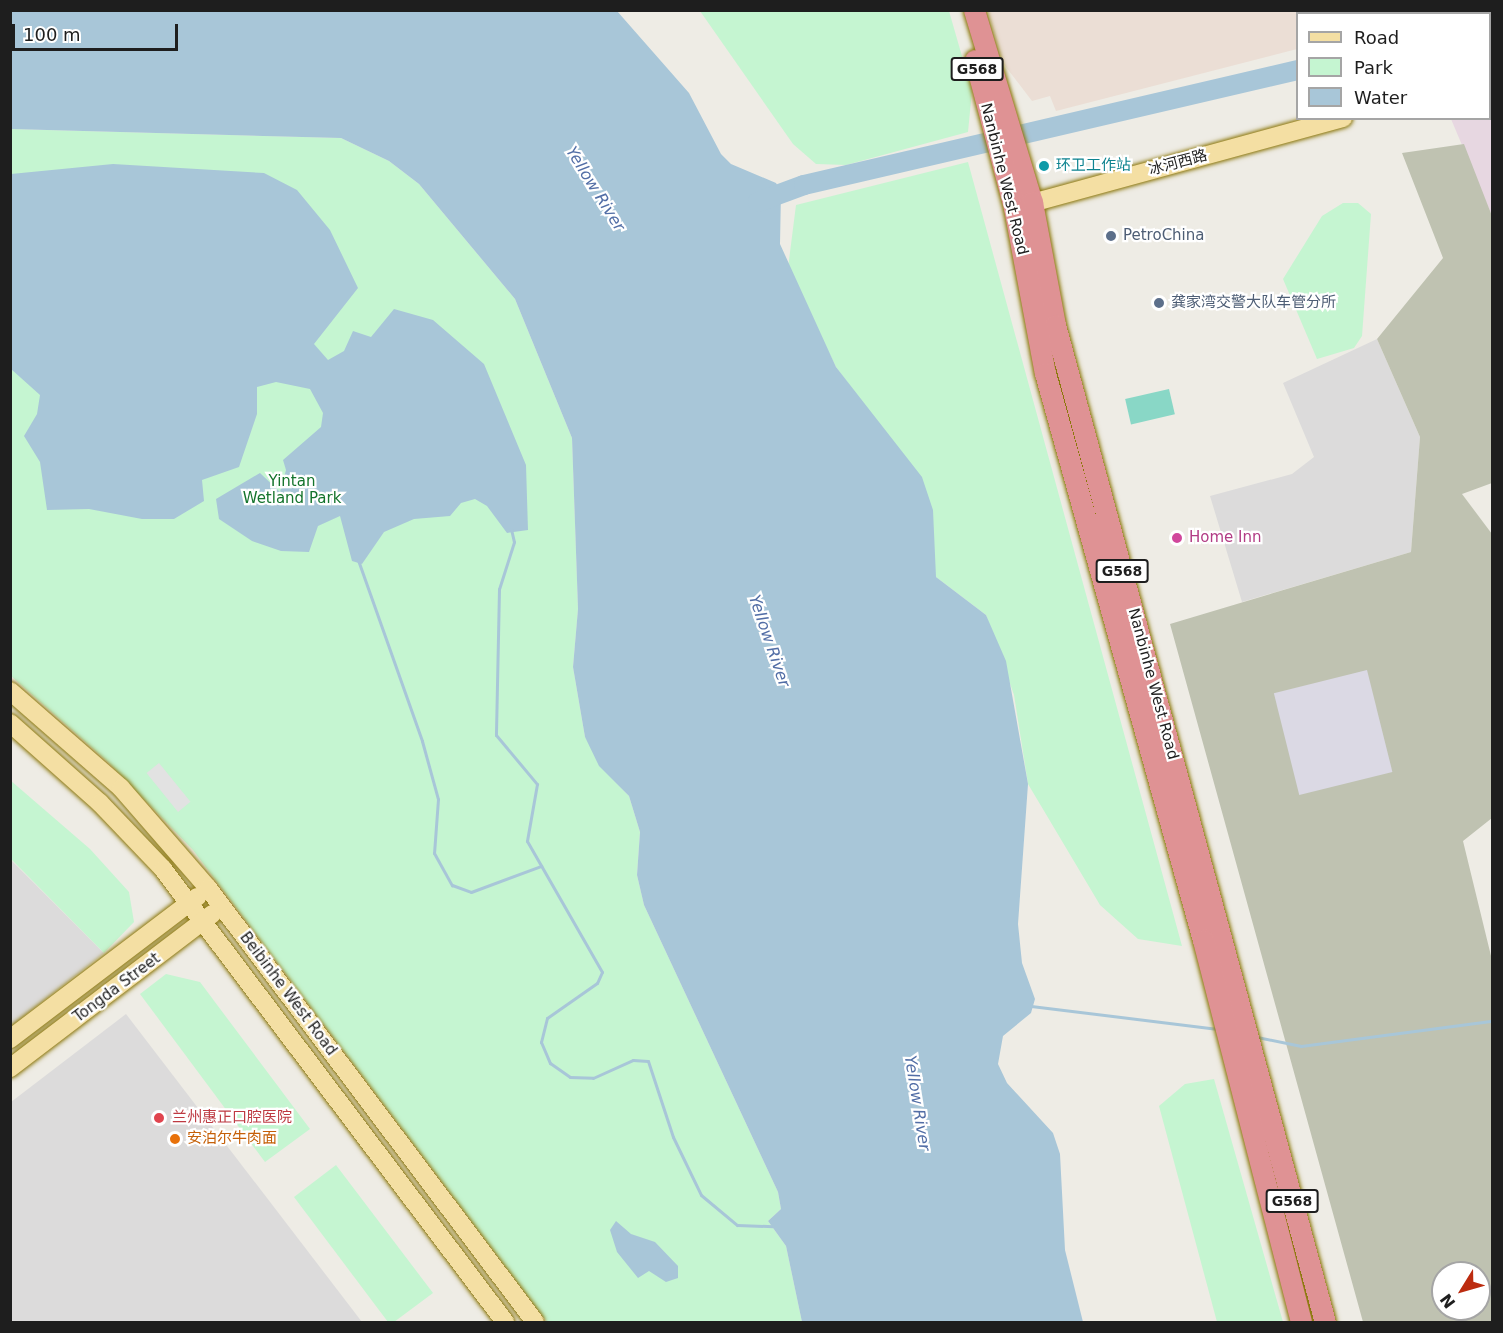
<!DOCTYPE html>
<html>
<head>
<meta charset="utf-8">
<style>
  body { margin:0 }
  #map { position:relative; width:1503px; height:1333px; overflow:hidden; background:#eeece5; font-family:"DejaVu Sans","Noto Sans SC",sans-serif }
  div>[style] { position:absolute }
  .residential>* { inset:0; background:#dcdbdb }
  .industrial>* { inset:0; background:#e7d7e1 }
  .military>* { inset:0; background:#ebded5 }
  .construction>* { inset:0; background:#bfc2b1 }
  .park>* { inset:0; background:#c5f5d1 }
  .pitch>* { inset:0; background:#89d7c6; transform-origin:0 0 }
  .parking>* { inset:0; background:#e2e2e2; transform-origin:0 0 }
  .plaza>* { inset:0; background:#dbd9e4; transform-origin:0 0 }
  .water>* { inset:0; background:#a8c6d8 }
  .stream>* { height:3px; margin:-1.5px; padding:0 1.5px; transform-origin:1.5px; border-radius:1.5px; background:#a8c6d8 }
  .river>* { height:20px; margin:-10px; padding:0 10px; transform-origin:10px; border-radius:10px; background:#a8c6d8 }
  .roads { filter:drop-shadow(0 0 2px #8c770c) drop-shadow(0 0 2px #8c770c) }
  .major>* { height:18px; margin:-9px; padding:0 9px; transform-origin:9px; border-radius:9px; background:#f4dfa3 }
  .highway>* { height:21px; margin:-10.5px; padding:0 10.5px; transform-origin:10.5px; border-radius:10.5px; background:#df9294 }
  .dots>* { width:16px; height:16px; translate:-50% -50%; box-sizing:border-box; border:3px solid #fff; border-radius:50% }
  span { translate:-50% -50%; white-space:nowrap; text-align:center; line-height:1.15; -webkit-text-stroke:4.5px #fff; paint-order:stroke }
  .shield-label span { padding:2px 4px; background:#fff; border:2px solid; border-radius:4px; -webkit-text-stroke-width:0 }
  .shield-label { font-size:14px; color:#1e1e1e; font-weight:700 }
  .street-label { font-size:15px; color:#1e1e1e }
  .culture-label { font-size:15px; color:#0d838f }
  .left { translate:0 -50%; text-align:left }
  .service-label { font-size:15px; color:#4e5e75 }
  .park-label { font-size:15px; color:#14742c }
  .hotel-label { font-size:15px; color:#b23c85 }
  .health-label { font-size:15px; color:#be3a42 }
  .food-label { font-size:15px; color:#c56008 }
  .water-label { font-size:16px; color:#526ea6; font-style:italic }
  .frame { position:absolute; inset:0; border:12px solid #1e1e1e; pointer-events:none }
  .legend { position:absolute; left:1296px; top:12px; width:195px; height:108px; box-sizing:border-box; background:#fff; border:2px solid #a5a5a5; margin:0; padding:8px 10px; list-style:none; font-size:18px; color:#1e1e1e }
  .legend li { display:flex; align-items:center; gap:12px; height:30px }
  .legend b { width:30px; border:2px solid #a5a5a5 }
  .north { position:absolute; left:1431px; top:1261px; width:60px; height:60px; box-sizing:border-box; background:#fff; border:2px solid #a5a5a5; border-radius:50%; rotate:233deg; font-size:16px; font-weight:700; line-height:24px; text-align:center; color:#1e1e1e }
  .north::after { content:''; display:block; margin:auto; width:21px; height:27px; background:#bc2c10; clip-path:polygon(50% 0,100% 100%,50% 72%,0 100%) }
  .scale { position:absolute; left:12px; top:24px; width:166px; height:27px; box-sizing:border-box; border:3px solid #1e1e1e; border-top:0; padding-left:8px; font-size:18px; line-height:21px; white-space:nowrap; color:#1e1e1e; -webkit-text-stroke:4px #fff; paint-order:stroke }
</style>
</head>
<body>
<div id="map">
  <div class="residential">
    <div style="clip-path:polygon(1329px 11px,1464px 11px,1457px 14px)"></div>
    <div style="clip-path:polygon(1377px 339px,1420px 437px,1411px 552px,1242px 602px,1210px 496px,1292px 474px,1314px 457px,1283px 383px)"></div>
    <div style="clip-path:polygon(10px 859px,104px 953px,11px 1026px,10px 1026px)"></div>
    <div style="clip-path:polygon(126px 1014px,362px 1322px,11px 1322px,11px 1102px)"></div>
  </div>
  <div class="industrial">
    <div style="clip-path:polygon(1492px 83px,1492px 216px,1451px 119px,1490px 118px)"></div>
  </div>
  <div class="military">
    <div style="clip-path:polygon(1314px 11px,1298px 14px,1297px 49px,1056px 111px,1050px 96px,1032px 101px,1003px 63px,988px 11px)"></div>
  </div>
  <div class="construction">
    <div style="clip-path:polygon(evenodd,1464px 144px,1492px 216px,1492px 483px,1462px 494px,1492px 534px,1492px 818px,1463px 841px,1492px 960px,1492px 1322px,1363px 1322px,1170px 624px,1411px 552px,1420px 437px,1377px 339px,1443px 258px,1402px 153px,1464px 144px,1443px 1273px,1479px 1273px,1479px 1309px,1443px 1309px,1443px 1273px)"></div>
  </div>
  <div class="park">
    <div style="clip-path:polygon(700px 11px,949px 11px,972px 91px,968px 132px,846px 165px,816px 164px,793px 144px)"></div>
    <div style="clip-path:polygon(10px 129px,341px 138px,389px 161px,419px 184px,515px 299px,572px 438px,578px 609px,573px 667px,585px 737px,607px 773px,629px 796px,640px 832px,637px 875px,644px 905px,778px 1192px,781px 1209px,768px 1221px,786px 1246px,802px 1322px,547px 1322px,193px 850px,108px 762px,11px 676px)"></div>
    <div style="clip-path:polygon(968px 162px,1182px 946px,1138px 939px,1100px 905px,1028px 784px,1014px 695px,986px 615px,936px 577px,868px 410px,836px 367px,788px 268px,796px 205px)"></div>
    <div style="clip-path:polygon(1343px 203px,1358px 203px,1371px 214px,1362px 336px,1354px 348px,1317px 359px,1283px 279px,1322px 216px)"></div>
    <div style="clip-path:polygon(10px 780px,90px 849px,129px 892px,134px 922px,104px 953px,11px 859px)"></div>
    <div style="clip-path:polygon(166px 974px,200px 982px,310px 1129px,265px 1162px,140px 994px)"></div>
    <div style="clip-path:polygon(1214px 1079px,1283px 1322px,1217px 1322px,1159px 1106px,1185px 1084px)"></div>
    <div style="clip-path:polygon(336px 1165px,433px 1293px,394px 1322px,388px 1322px,294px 1197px)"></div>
  </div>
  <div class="pitch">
    <div style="left:1169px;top:389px;width:26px;height:45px;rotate:77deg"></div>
  </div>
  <div class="parking">
    <div style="left:159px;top:763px;width:50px;height:16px;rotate:51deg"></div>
  </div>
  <div class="plaza">
    <div style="left:1367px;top:670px;width:105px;height:96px;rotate:76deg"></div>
  </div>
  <div class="water">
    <div style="clip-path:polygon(11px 10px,617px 11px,689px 93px,721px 154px,731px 164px,776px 183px,781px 192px,780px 244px,836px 367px,922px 477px,933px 510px,936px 577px,986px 615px,1006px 661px,1028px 784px,1018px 924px,1022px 963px,1035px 999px,1031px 1013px,1003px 1036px,998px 1064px,1007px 1083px,1053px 1133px,1060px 1154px,1065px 1250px,1083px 1322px,802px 1322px,786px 1246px,768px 1221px,781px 1209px,778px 1192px,644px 905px,637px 875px,640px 832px,629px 796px,599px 766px,585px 737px,573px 667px,578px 609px,572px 438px,515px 299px,419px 184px,389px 161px,341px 138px,11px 129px)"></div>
    <div style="clip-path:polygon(113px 164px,264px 173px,297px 190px,330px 230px,358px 288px,314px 344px,328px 360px,344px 351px,353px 331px,371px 337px,394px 309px,433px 320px,484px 364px,526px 465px,528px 530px,507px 533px,487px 506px,475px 499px,461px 503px,450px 516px,414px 519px,384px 532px,362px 564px,352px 561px,340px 516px,318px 526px,309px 552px,281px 551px,252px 541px,219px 519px,216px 499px,260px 473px,280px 492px,286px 470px,283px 460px,321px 427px,323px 413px,310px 389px,276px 382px,257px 387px,257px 414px,239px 467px,202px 480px,204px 501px,174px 519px,142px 519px,89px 509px,47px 510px,40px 462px,24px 436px,37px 414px,40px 395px,11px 369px,11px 174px)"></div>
    <div style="clip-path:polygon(616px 1221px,631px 1234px,655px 1242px,678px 1266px,678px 1278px,666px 1282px,649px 1271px,638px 1278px,617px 1252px,610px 1230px)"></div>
  </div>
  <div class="stream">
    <div style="left:511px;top:529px;width:13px;rotate:77deg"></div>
    <div style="left:514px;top:542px;width:49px;rotate:107.7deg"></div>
    <div style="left:499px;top:589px;width:146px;rotate:91.2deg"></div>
    <div style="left:496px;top:735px;width:64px;rotate:50.1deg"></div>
    <div style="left:537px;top:784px;width:58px;rotate:100deg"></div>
    <div style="left:527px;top:841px;width:151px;rotate:60.2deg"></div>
    <div style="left:602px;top:972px;width:12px;rotate:114deg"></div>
    <div style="left:597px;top:983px;width:61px;rotate:145deg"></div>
    <div style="left:547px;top:1018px;width:25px;rotate:104deg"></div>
    <div style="left:541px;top:1042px;width:23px;rotate:67deg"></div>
    <div style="left:550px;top:1063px;width:24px;rotate:35deg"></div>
    <div style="left:570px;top:1077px;width:23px;rotate:2deg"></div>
    <div style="left:593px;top:1078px;width:44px;rotate:-24.2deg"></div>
    <div style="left:633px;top:1060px;width:15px;rotate:4deg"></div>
    <div style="left:648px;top:1061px;width:80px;rotate:71.8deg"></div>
    <div style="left:673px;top:1137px;width:64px;rotate:64.2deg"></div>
    <div style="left:701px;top:1195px;width:47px;rotate:39.8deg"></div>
    <div style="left:737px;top:1225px;width:36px;rotate:2deg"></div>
    <div style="left:358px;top:560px;width:192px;rotate:70.5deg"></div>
    <div style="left:422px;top:741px;width:60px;rotate:74.6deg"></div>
    <div style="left:438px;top:799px;width:54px;rotate:94.2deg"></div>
    <div style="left:434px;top:853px;width:37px;rotate:61deg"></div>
    <div style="left:452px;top:885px;width:20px;rotate:20deg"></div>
    <div style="left:471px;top:892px;width:75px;rotate:-20.4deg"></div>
    <div style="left:1031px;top:1006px;width:188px;rotate:7deg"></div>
    <div style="left:1257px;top:1037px;width:45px;rotate:11.6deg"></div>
    <div style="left:1301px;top:1046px;width:193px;rotate:-7.5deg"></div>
  </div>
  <div class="river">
    <div style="left:1490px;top:18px;width:2px;rotate:-27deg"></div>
    <div style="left:758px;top:202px;width:49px;rotate:-20.3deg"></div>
    <div style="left:804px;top:185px;width:507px;rotate:-13.1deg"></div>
  </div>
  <div class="roads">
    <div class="major">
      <div style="left:1490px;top:70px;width:2px;rotate:-27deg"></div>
      <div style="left:1021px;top:206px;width:334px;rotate:-15.3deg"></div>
      <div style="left:10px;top:691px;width:147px;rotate:41.1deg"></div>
      <div style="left:121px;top:788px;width:133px;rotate:49deg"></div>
      <div style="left:208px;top:888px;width:543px;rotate:53deg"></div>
      <div style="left:10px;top:723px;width:120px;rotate:41.6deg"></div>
      <div style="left:100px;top:803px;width:91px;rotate:46.3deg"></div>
      <div style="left:163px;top:869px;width:568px;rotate:52.95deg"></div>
      <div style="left:10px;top:1039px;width:235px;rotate:-37.2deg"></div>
      <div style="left:10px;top:1068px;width:254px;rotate:-37.3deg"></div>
    </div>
    <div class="highway">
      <div style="left:974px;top:10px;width:201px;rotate:73.2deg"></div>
      <div style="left:1032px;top:202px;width:125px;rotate:79.4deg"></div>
      <div style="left:1055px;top:325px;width:1033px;rotate:74.85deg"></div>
      <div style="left:975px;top:60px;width:153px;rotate:75.2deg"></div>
      <div style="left:1014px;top:208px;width:168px;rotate:79.4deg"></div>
      <div style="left:1045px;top:373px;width:589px;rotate:74.43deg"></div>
      <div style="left:1203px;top:940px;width:394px;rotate:75.6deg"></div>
    </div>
  </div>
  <div class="dots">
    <div style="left:1044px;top:166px;background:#0f9aa8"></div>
    <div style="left:1111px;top:236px;background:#5c6f8a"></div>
    <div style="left:1159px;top:303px;background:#5c6f8a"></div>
    <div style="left:1177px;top:538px;background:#d1479c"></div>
    <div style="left:159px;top:1118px;background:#e0444e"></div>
    <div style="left:175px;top:1139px;background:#e8710a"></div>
  </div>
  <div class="shield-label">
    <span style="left:977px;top:69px">G568</span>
    <span style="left:1122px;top:571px">G568</span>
    <span style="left:1292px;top:1201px">G568</span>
  </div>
  <div class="street-label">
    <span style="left:1178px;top:163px;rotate:-15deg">冰河西路</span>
    <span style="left:1004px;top:179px;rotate:76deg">Nanbinhe West Road</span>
    <span style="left:1153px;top:684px;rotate:75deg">Nanbinhe West Road</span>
    <span style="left:117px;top:988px;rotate:-37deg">Tongda Street</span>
    <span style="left:288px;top:994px;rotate:53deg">Beibinhe West Road</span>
  </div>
  <div class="culture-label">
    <span class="left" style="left:1056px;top:166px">环卫工作站</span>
  </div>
  <div class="service-label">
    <span class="left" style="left:1123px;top:236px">PetroChina</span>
    <span class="left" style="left:1171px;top:303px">龚家湾交警大队车管分所</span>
  </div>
  <div class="park-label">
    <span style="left:292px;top:490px">Yintan<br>Wetland Park</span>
  </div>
  <div class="hotel-label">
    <span class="left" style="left:1189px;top:538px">Home Inn</span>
  </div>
  <div class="health-label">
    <span class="left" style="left:172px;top:1118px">兰州惠正口腔医院</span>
  </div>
  <div class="food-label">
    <span class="left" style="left:187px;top:1139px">安泊尔牛肉面</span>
  </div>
  <div class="water-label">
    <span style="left:595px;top:189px;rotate:58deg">Yellow River</span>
    <span style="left:769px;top:641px;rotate:71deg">Yellow River</span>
    <span style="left:917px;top:1103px;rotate:81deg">Yellow River</span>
  </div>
  <div class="frame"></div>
  <ul class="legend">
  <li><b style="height:8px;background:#f4dfa3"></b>Road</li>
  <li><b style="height:16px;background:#c5f5d1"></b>Park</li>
  <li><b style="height:16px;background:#a8c6d8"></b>Water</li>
  </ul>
  <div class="north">N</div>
  <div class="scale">100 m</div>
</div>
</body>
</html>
